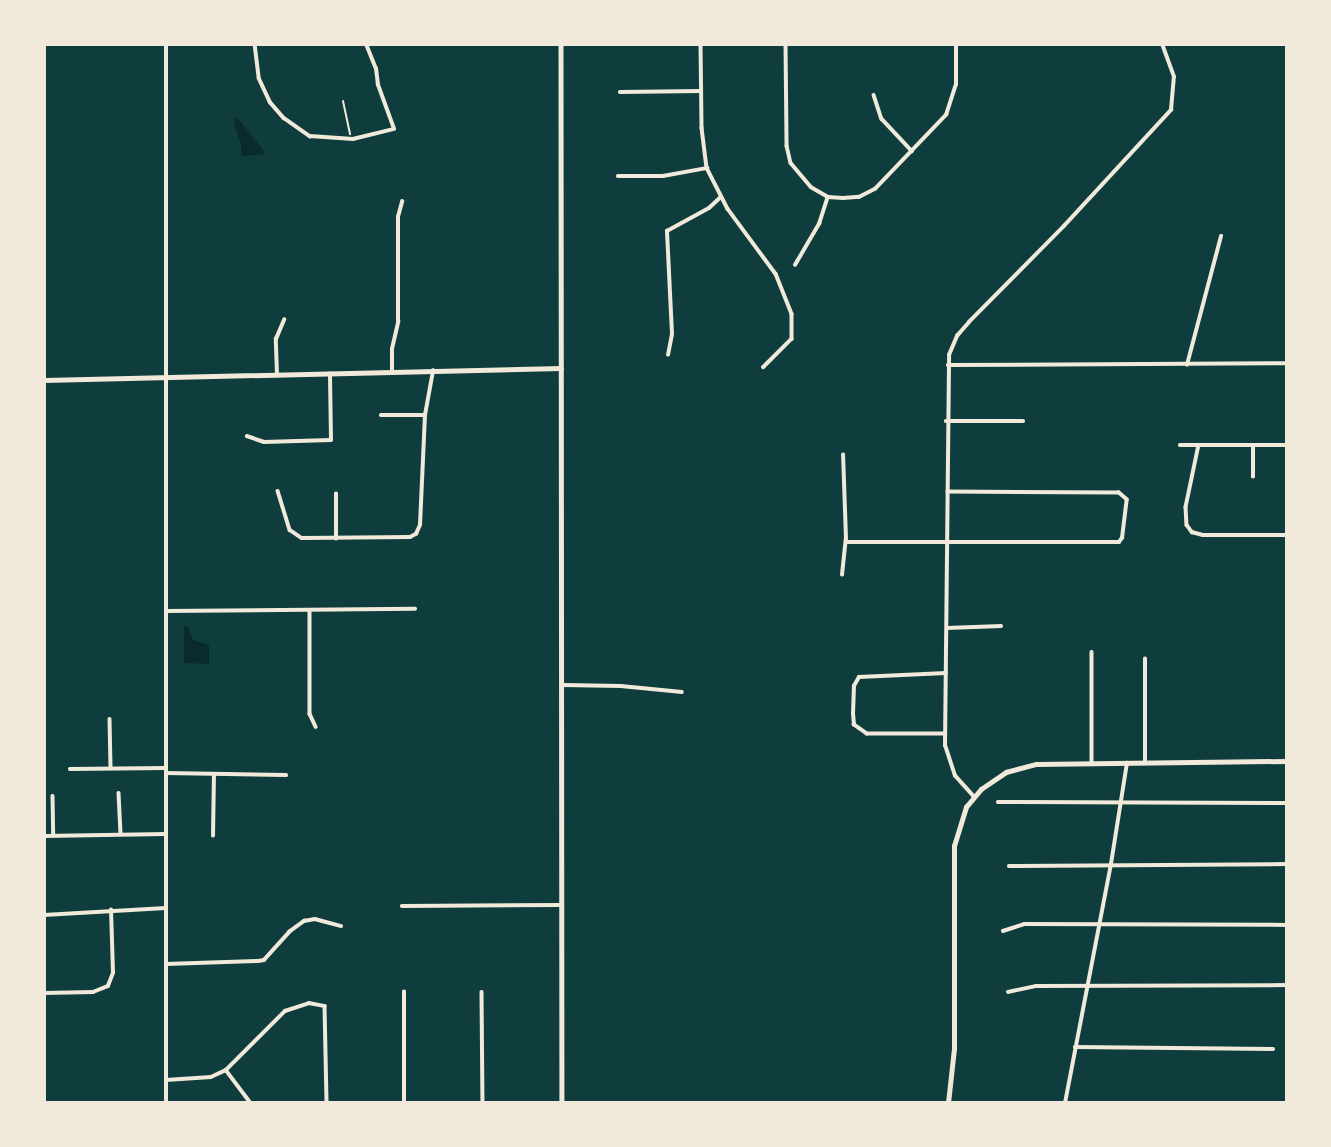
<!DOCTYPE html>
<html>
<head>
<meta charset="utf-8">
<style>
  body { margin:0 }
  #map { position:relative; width:1331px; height:1147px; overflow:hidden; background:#0f3d3e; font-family:Jost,sans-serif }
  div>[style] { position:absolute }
  .water>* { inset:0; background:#0a2a2b }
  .path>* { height:2px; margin:-1px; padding:0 1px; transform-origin:1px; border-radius:1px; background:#f1e9da }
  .minor>* { height:3.5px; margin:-1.75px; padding:0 1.75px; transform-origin:1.75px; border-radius:1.75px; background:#f1e9da }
  .tertiary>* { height:4.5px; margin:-2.25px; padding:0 2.25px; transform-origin:2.25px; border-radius:2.25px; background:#f1e9da }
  span { translate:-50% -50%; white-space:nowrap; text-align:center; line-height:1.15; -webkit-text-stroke:5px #f1e9da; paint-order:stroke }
  .frame { position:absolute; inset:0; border:46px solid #f1e9da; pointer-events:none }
</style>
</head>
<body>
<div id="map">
  <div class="water">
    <div style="clip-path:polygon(236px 116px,264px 151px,263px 154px,241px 156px,241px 145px,234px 122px)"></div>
    <div style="clip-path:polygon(184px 626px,188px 626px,193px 640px,209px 645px,209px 664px,184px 663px)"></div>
  </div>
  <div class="path">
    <div style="left:343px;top:101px;width:34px;rotate:78deg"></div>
  </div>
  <div class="minor">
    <div style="left:255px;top:44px;width:34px;rotate:83deg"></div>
    <div style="left:259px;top:78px;width:26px;rotate:65deg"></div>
    <div style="left:270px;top:102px;width:21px;rotate:49deg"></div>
    <div style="left:284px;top:118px;width:32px;rotate:35deg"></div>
    <div style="left:310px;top:136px;width:43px;rotate:4deg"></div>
    <div style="left:353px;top:139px;width:42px;rotate:-13.7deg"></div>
    <div style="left:394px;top:129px;width:47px;rotate:-110deg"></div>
    <div style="left:378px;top:85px;width:16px;rotate:-97deg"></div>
    <div style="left:376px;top:69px;width:27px;rotate:-112deg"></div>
    <div style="left:701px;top:44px;width:84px;rotate:89.3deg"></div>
    <div style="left:702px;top:128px;width:40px;rotate:82.9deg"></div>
    <div style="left:707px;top:168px;width:46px;rotate:62.9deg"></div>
    <div style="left:728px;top:209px;width:81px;rotate:53.6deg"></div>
    <div style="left:776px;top:274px;width:43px;rotate:68.2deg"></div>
    <div style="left:792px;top:314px;width:25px;rotate:90deg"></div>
    <div style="left:792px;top:339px;width:40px;rotate:135deg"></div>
    <div style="left:786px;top:44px;width:102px;rotate:89.4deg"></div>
    <div style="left:787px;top:146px;width:17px;rotate:77deg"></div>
    <div style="left:791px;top:163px;width:31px;rotate:50deg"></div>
    <div style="left:811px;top:187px;width:20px;rotate:30deg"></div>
    <div style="left:828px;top:197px;width:15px;rotate:4deg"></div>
    <div style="left:843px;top:198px;width:16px;rotate:-4deg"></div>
    <div style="left:859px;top:197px;width:18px;rotate:-27deg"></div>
    <div style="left:875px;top:189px;width:103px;rotate:-46.2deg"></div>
    <div style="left:946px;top:115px;width:32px;rotate:-72deg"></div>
    <div style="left:956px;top:85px;width:41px;rotate:-90deg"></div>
    <div style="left:620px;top:92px;width:81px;rotate:-0.7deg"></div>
    <div style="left:874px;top:95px;width:25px;rotate:72deg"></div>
    <div style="left:882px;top:119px;width:44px;rotate:46.8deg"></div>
    <div style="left:618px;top:176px;width:45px"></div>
    <div style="left:663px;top:176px;width:45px;rotate:-10.3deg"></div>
    <div style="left:795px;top:265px;width:48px;rotate:-59.7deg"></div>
    <div style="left:819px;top:224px;width:28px;rotate:-72deg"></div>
    <div style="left:668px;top:355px;width:21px;rotate:-79deg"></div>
    <div style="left:672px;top:334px;width:103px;rotate:-92.8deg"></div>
    <div style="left:667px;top:231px;width:48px;rotate:-28.7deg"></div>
    <div style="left:709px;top:208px;width:16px;rotate:-43deg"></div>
    <div style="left:948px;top:365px;width:339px;rotate:-0.3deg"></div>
    <div style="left:1187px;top:365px;width:133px;rotate:-75.2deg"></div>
    <div style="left:392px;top:372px;width:23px;rotate:-90deg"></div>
    <div style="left:392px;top:349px;width:28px;rotate:-77deg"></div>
    <div style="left:398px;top:322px;width:105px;rotate:-90deg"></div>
    <div style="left:398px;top:217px;width:16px;rotate:-75deg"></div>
    <div style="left:277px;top:375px;width:36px;rotate:-92deg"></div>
    <div style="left:276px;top:339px;width:21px;rotate:-67deg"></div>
    <div style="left:381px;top:415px;width:44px"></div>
    <div style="left:946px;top:421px;width:77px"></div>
    <div style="left:247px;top:436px;width:18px;rotate:19deg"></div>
    <div style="left:264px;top:442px;width:67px;rotate:-1.7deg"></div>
    <div style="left:331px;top:440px;width:66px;rotate:-90.9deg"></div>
    <div style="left:1180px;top:445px;width:107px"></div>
    <div style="left:1199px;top:445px;width:63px;rotate:101.8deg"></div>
    <div style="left:1186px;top:507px;width:18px;rotate:87deg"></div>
    <div style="left:1187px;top:525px;width:9px;rotate:54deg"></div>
    <div style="left:1192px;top:532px;width:11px;rotate:15deg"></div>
    <div style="left:1203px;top:535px;width:84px"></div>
    <div style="left:1253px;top:477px;width:31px;rotate:-90deg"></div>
    <div style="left:278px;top:491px;width:41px;rotate:72.9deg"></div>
    <div style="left:290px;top:530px;width:14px;rotate:34deg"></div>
    <div style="left:302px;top:538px;width:108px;rotate:-0.5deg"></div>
    <div style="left:410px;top:537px;width:7px;rotate:-27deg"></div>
    <div style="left:416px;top:534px;width:10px;rotate:-66deg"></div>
    <div style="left:420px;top:525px;width:110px;rotate:-87.4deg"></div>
    <div style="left:425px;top:415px;width:45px;rotate:-79.7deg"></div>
    <div style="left:336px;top:539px;width:45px;rotate:-90deg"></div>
    <div style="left:846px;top:542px;width:273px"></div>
    <div style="left:1119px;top:542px;width:5px;rotate:-53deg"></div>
    <div style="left:1122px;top:538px;width:38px;rotate:-83deg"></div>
    <div style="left:1127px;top:500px;width:11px;rotate:-139deg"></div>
    <div style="left:1119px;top:493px;width:171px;rotate:-179.7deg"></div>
    <div style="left:842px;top:575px;width:36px;rotate:-84deg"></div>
    <div style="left:846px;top:539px;width:84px;rotate:-92deg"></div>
    <div style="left:310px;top:610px;width:104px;rotate:90deg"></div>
    <div style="left:310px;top:714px;width:14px;rotate:65deg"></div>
    <div style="left:166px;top:611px;width:249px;rotate:-0.5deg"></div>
    <div style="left:947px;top:628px;width:54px;rotate:-2.1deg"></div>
    <div style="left:1092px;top:652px;width:111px;rotate:90deg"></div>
    <div style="left:563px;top:685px;width:58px;rotate:1deg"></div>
    <div style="left:621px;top:686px;width:61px;rotate:5.6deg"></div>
    <div style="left:110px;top:719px;width:49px;rotate:88.8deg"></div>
    <div style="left:945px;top:734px;width:78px;rotate:180deg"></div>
    <div style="left:867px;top:734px;width:16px;rotate:-145deg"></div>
    <div style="left:854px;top:725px;width:11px;rotate:-95deg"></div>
    <div style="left:853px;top:714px;width:28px;rotate:-88deg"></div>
    <div style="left:854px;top:686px;width:10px;rotate:-61deg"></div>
    <div style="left:859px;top:677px;width:87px;rotate:-2.6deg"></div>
    <div style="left:1145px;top:762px;width:103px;rotate:-90deg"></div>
    <div style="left:70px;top:769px;width:96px;rotate:-0.6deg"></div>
    <div style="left:166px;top:773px;width:120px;rotate:1deg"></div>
    <div style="left:119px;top:793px;width:41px;rotate:87.2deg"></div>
    <div style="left:53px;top:796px;width:39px;rotate:89deg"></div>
    <div style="left:974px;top:797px;width:28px;rotate:-132deg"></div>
    <div style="left:955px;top:776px;width:32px;rotate:-108deg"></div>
    <div style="left:945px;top:746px;width:391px;rotate:-89.4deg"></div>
    <div style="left:949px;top:355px;width:21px;rotate:-67deg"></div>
    <div style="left:957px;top:336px;width:18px;rotate:-49deg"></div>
    <div style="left:969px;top:322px;width:135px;rotate:-45.3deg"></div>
    <div style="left:1064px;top:226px;width:158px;rotate:-47.3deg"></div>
    <div style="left:1171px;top:110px;width:33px;rotate:-85deg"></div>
    <div style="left:1174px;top:77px;width:35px;rotate:-110deg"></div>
    <div style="left:998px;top:802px;width:289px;rotate:0.2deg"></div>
    <div style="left:44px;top:836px;width:121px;rotate:-0.9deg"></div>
    <div style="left:213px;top:836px;width:61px;rotate:-89.1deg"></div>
    <div style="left:1009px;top:866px;width:278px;rotate:-0.4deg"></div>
    <div style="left:402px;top:906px;width:160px;rotate:-0.4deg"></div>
    <div style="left:44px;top:915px;width:122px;rotate:-3.3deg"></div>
    <div style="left:1003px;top:931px;width:22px;rotate:-18deg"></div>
    <div style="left:1024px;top:924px;width:263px;rotate:0.2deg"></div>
    <div style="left:166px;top:964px;width:92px;rotate:-1.9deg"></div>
    <div style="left:258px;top:961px;width:6px;rotate:-9deg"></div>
    <div style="left:264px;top:960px;width:38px;rotate:-48deg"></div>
    <div style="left:289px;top:932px;width:19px;rotate:-36deg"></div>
    <div style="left:304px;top:921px;width:11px;rotate:-10deg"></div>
    <div style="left:315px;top:919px;width:27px;rotate:15deg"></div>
    <div style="left:482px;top:992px;width:111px;rotate:89.5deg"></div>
    <div style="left:1008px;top:992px;width:29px;rotate:-12deg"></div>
    <div style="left:1036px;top:986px;width:251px;rotate:-0.2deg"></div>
    <div style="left:44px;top:993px;width:49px;rotate:-1.2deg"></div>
    <div style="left:93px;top:992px;width:16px;rotate:-22deg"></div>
    <div style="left:108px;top:986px;width:14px;rotate:-69deg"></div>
    <div style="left:113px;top:973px;width:63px;rotate:-91.8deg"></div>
    <div style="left:1075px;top:1047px;width:198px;rotate:0.6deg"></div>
    <div style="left:226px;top:1070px;width:39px;rotate:53deg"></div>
    <div style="left:166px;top:1080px;width:45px;rotate:-3.8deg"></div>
    <div style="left:211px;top:1077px;width:17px;rotate:-25deg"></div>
    <div style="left:226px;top:1070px;width:83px;rotate:-45deg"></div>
    <div style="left:285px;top:1011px;width:25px;rotate:-18deg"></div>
    <div style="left:309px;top:1003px;width:16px;rotate:11deg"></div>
    <div style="left:325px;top:1006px;width:97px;rotate:88.8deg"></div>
    <div style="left:166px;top:1103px;width:1059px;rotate:-90deg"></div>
    <div style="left:404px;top:1103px;width:111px;rotate:-90deg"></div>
    <div style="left:1065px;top:1103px;width:243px;rotate:-79.1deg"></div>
    <div style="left:1111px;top:864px;width:102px;rotate:-81deg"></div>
  </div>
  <div class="tertiary">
    <div style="left:561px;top:44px;width:1059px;rotate:89.95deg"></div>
    <div style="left:44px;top:380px;width:517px;rotate:-1.33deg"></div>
    <div style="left:948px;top:1103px;width:54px;rotate:-83.7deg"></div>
    <div style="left:954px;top:1049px;width:203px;rotate:-90deg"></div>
    <div style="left:954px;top:846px;width:41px;rotate:-72.9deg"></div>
    <div style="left:966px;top:807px;width:23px;rotate:-50deg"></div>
    <div style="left:981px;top:789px;width:30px;rotate:-34deg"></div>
    <div style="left:1006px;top:772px;width:31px;rotate:-15deg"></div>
    <div style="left:1036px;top:764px;width:251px;rotate:-0.7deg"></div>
  </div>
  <div class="frame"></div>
</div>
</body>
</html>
